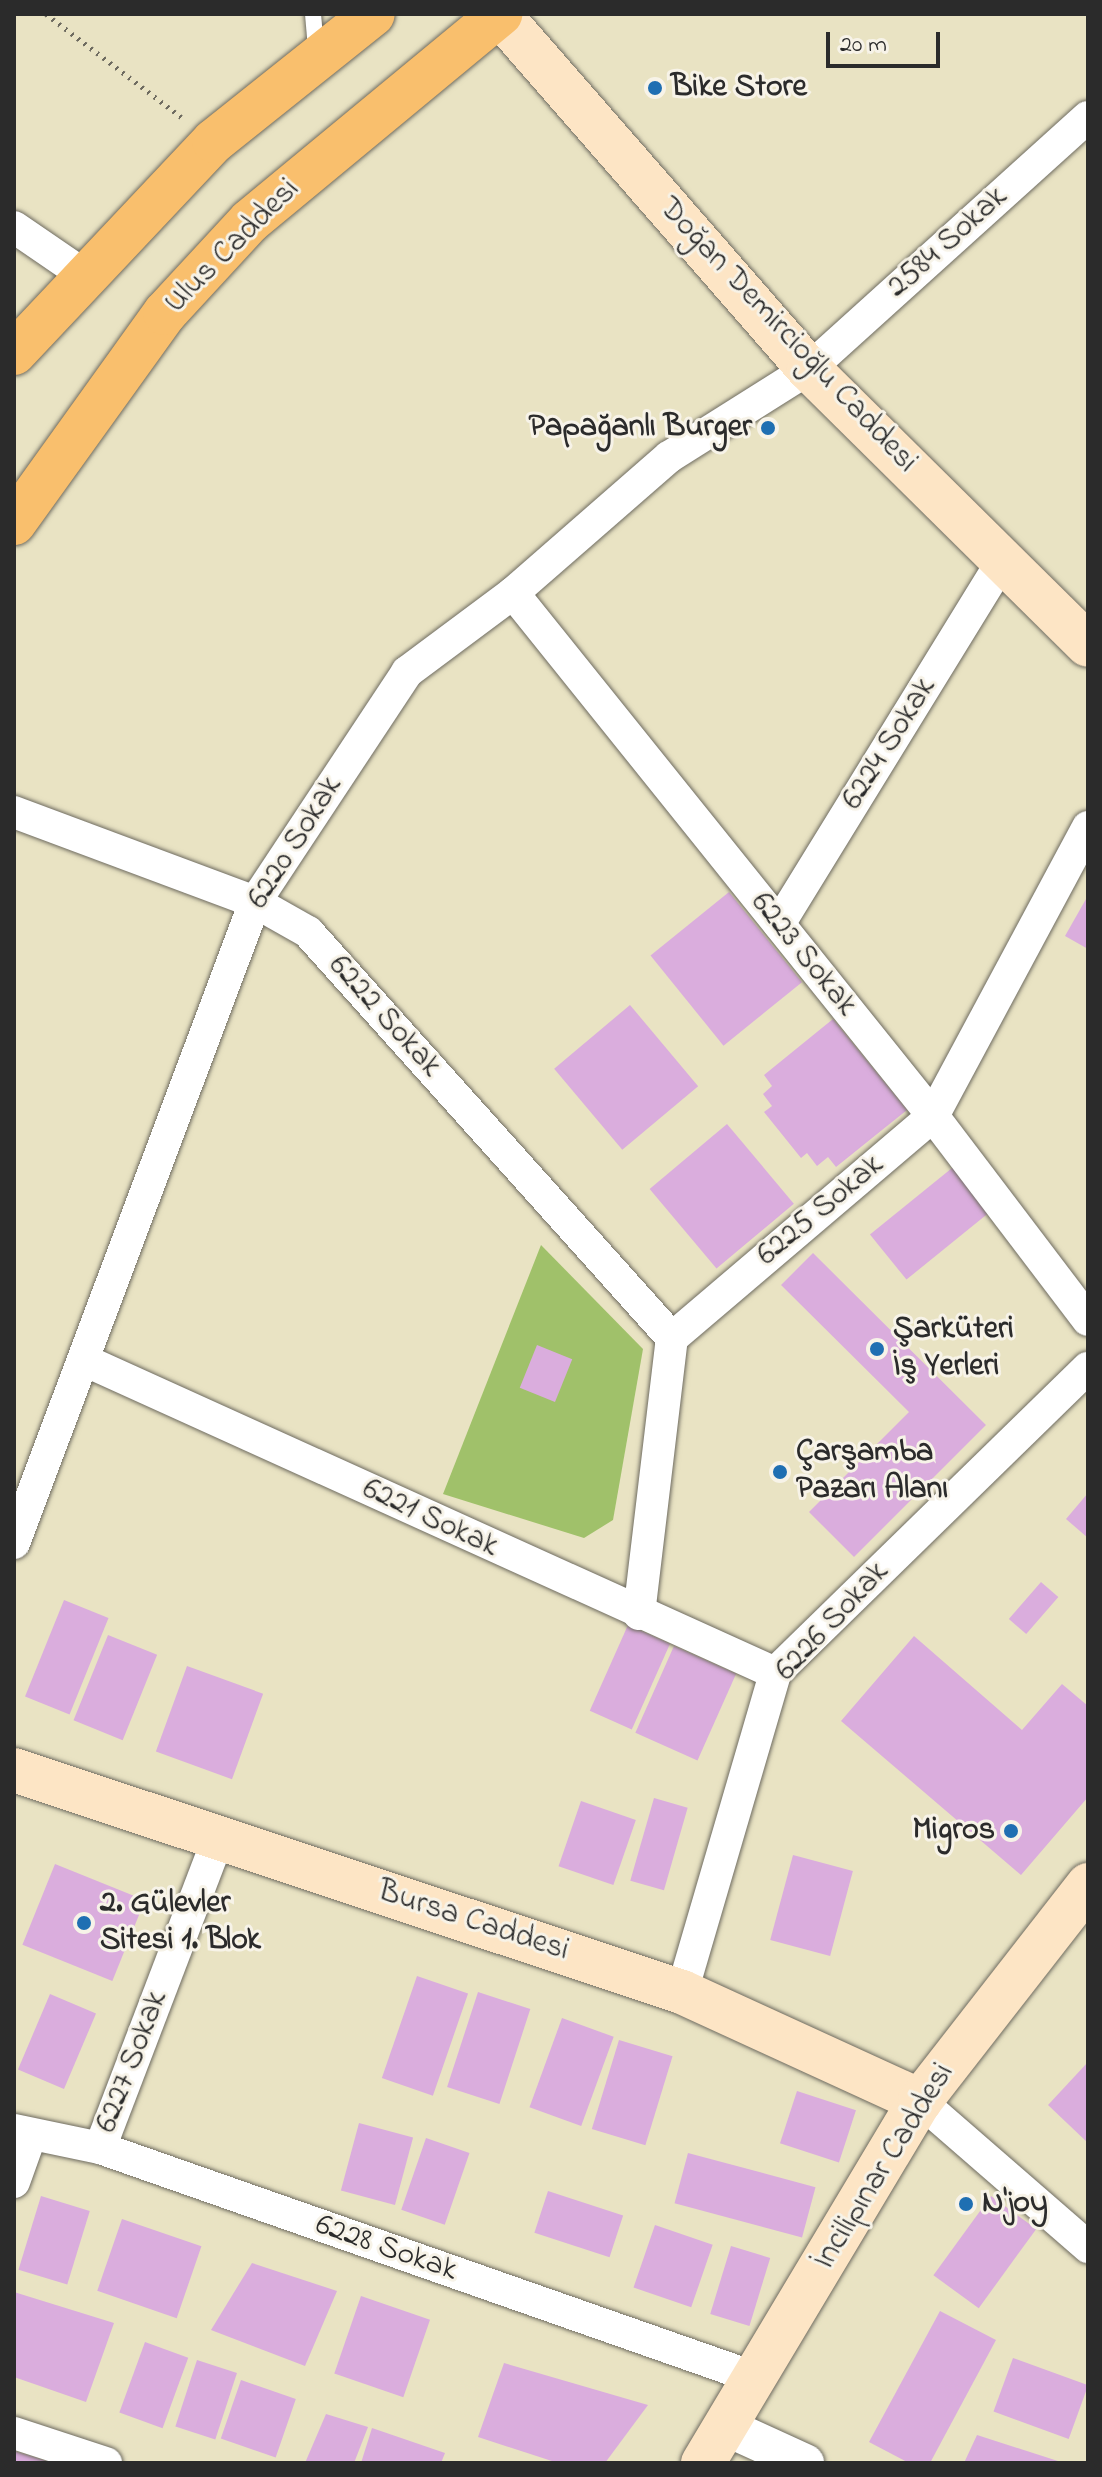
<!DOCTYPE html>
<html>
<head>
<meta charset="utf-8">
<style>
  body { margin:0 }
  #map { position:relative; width:1102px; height:2477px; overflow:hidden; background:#e9e3c3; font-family:"Indie Flower",sans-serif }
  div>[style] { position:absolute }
  .green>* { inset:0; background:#a0c16a }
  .building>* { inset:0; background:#daaddd; transform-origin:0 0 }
  .path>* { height:5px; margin-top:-2.5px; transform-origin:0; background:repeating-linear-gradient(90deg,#6e6b60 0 2px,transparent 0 8px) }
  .roads { filter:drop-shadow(0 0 2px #6e6b60) drop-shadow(0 0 2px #6e6b60) }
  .service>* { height:16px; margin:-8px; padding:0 8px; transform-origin:8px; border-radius:8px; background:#fff }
  .minor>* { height:32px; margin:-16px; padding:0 16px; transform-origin:16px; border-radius:16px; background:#fff }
  .tertiary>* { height:38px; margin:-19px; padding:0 19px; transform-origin:19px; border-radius:19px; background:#fff }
  .secondary>* { height:44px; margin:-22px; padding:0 22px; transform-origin:22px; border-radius:22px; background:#fde5c5 }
  .primary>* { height:44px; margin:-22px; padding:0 22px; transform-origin:22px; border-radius:22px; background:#f9bf6d }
  .dots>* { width:22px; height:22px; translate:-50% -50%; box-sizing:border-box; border:4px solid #f7f3e8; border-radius:50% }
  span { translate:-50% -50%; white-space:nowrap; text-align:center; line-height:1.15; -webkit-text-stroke:6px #f7f3e8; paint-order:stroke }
  .poi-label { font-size:32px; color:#2b2b2b; font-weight:700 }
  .left { translate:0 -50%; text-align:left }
  .right { translate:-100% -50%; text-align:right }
  .street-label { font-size:32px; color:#2b2b2b }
  .frame { position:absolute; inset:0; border:16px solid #2b2b2b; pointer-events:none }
  .scale { position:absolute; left:826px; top:32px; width:114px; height:36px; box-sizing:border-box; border:4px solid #2b2b2b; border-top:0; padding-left:10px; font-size:24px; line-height:28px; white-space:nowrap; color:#2b2b2b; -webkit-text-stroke:6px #f7f3e8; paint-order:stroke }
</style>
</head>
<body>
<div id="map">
  <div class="green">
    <div style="clip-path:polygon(541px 1245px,643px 1349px,613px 1520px,584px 1538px,443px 1494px)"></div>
  </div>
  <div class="building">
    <div style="left:729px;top:892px;width:116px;height:101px;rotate:51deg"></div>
    <div style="clip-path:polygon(1086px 899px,1088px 901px,1088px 949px,1065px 936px)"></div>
    <div style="left:630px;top:1005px;width:106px;height:99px;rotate:50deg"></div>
    <div style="clip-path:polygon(833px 1019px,907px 1110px,836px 1167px,828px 1157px,817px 1166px,807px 1153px,801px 1158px,764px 1112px,772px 1106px,763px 1094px,772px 1086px,764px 1075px)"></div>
    <div style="left:727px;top:1124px;width:104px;height:101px;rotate:50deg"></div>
    <div style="left:957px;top:1164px;width:58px;height:112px;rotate:51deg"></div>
    <div style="clip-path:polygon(813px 1253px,986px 1425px,854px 1557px,809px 1512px,909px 1412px,781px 1285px)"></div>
    <div style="left:537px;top:1345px;width:38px;height:46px;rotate:22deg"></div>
    <div style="clip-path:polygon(1088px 1493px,1088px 1538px,1066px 1519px)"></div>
    <div style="left:1041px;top:1582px;width:23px;height:49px;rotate:41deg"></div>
    <div style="left:64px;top:1600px;width:48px;height:104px;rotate:22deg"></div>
    <div style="left:628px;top:1625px;width:46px;height:94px;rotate:24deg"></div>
    <div style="left:108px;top:1635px;width:53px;height:92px;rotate:22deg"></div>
    <div style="clip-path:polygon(914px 1636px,1022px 1730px,1062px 1684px,1088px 1706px,1088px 1797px,1021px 1875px,841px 1721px)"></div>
    <div style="left:674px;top:1646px;width:68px;height:95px;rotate:24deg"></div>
    <div style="left:187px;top:1666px;width:81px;height:91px;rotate:20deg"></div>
    <div style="left:654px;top:1798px;width:35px;height:86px;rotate:16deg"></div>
    <div style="left:581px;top:1801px;width:58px;height:69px;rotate:19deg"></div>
    <div style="left:793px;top:1855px;width:62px;height:88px;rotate:15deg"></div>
    <div style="left:55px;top:1864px;width:97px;height:87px;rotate:22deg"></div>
    <div style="left:417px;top:1976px;width:54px;height:108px;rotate:19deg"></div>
    <div style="left:478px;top:1992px;width:55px;height:100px;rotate:18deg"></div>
    <div style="left:50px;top:1994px;width:50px;height:82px;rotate:23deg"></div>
    <div style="left:562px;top:2018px;width:55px;height:95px;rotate:20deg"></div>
    <div style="left:619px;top:2040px;width:56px;height:93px;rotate:17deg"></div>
    <div style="clip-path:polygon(1088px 2062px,1088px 2143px,1048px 2105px)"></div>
    <div style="left:797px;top:2091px;width:62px;height:55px;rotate:18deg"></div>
    <div style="left:359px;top:2123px;width:56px;height:70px;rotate:15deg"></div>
    <div style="left:426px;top:2138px;width:46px;height:76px;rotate:19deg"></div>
    <div style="left:688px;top:2153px;width:132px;height:52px;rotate:15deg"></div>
    <div style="left:548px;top:2191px;width:79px;height:44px;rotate:18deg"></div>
    <div style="left:41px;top:2196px;width:51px;height:77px;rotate:17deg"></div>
    <div style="left:991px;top:2196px;width:56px;height:98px;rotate:36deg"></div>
    <div style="left:122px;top:2219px;width:84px;height:76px;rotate:19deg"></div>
    <div style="left:655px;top:2225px;width:61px;height:66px;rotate:19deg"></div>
    <div style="left:731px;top:2246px;width:41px;height:71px;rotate:17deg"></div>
    <div style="clip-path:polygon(252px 2263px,337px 2291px,305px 2366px,211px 2330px)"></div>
    <div style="clip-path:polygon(14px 2292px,114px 2323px,86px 2402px,14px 2377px)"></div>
    <div style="left:361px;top:2296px;width:73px;height:82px;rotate:19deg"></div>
    <div style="clip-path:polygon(940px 2311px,996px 2340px,930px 2463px,909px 2463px,869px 2442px)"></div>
    <div style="left:145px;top:2342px;width:46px;height:75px;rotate:20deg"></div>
    <div style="left:1013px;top:2358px;width:80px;height:57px;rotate:20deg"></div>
    <div style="left:197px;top:2360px;width:42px;height:70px;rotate:18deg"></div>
    <div style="clip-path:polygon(504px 2363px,648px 2405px,605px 2463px,558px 2463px,478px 2437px)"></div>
    <div style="left:241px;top:2380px;width:58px;height:62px;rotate:19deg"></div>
    <div style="clip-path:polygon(326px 2414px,368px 2427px,354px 2463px,305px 2463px)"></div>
    <div style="clip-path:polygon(372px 2428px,445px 2453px,441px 2463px,361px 2463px)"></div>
    <div style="clip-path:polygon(977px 2435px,1061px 2462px,1061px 2463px,964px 2463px)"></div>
    <div style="clip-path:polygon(14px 2451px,50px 2462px,50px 2463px,14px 2463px)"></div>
  </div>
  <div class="path">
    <div style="left:46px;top:14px;width:170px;rotate:37.3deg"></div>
  </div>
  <div class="roads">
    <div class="service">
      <div style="left:313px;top:14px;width:38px;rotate:85deg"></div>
    </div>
    <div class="minor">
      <div style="left:14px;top:227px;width:85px;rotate:34.4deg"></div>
      <div style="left:513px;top:593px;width:671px;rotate:51.23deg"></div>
      <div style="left:933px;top:1116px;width:256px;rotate:52.8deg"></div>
      <div style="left:14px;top:812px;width:257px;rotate:20.5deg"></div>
      <div style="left:255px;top:902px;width:61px;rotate:29.5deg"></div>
      <div style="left:308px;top:932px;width:545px;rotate:48.12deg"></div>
      <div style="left:779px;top:924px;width:424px;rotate:-58.4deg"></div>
      <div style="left:86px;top:1361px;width:756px;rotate:24.36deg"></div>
      <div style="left:14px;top:1543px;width:685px;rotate:-69.39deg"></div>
      <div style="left:255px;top:902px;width:276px;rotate:-56.5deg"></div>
      <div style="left:407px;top:672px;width:132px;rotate:-36.7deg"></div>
      <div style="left:513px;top:593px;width:207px;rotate:-41.1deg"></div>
      <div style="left:669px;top:457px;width:165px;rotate:-32.2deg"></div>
      <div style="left:809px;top:369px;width:376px;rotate:-42.1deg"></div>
      <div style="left:639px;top:1614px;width:278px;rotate:-83.2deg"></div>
      <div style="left:672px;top:1338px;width:343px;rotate:-40.4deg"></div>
      <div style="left:933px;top:1116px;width:328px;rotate:-61.8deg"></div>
      <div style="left:682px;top:1992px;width:332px;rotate:-73.7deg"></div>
      <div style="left:775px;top:1673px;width:437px;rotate:-44.3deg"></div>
      <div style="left:920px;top:2101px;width:223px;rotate:41deg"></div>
      <div style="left:14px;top:2130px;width:88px;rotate:11.8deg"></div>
      <div style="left:100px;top:2148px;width:695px;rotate:19.32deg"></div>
      <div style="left:100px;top:2148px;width:329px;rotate:-69.1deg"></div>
      <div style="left:14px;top:2182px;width:48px;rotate:-70.4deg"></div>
      <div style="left:14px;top:2433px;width:97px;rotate:18.1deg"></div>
    </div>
    <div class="tertiary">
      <div style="left:726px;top:2427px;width:87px;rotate:24.5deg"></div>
    </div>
    <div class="secondary">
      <div style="left:499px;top:14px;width:471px;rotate:48.9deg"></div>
      <div style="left:809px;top:369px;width:392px;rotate:44.7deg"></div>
      <div style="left:14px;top:1770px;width:704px;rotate:18.38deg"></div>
      <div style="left:682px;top:1992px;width:262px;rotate:24.6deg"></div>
      <div style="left:703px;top:2463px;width:422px;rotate:-59.1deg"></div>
      <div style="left:920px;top:2101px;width:274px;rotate:-52.1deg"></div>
    </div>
    <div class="primary">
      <div style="left:14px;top:353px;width:291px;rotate:-46.7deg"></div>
      <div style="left:214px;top:141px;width:203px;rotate:-38.6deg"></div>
      <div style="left:14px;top:523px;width:259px;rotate:-54.3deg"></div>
      <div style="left:165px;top:313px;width:125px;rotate:-47.3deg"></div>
      <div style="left:250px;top:221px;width:325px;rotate:-39.6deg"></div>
    </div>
  </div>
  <div class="dots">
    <div style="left:655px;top:88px;background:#1f6fb2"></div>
    <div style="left:768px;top:428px;background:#1f6fb2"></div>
    <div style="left:877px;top:1349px;background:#1f6fb2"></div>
    <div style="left:780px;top:1472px;background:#1f6fb2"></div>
    <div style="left:1011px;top:1831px;background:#1f6fb2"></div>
    <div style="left:84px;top:1923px;background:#1f6fb2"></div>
    <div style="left:966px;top:2204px;background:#1f6fb2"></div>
  </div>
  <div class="poi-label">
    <span class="left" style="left:671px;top:88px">Bike Store</span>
    <span class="right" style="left:752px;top:428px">Papağanlı Burger</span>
    <span class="left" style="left:893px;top:1349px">Şarküteri<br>İş Yerleri</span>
    <span class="left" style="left:796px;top:1472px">Çarşamba<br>Pazarı Alanı</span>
    <span class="right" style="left:995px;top:1831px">Migros</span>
    <span class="left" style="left:100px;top:1923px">2. Gülevler<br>Sitesi 1. Blok</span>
    <span class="left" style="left:982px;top:2204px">N'joy</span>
  </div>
  <div class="street-label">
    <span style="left:948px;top:243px;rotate:-42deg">2584 Sokak</span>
    <span style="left:233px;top:247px;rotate:-45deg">Ulus Caddesi</span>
    <span style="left:787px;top:336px;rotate:47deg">Doğan Demircioğlu Caddesi</span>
    <span style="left:890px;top:744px;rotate:-58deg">6224 Sokak</span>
    <span style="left:296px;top:843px;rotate:-58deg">6220 Sokak</span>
    <span style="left:803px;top:955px;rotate:51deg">6223 Sokak</span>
    <span style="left:384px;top:1017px;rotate:48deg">6222 Sokak</span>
    <span style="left:821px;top:1211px;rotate:-40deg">6225 Sokak</span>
    <span style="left:430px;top:1519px;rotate:25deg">6221 Sokak</span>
    <span style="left:833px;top:1622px;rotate:-47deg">6226 Sokak</span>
    <span style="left:473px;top:1922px;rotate:18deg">Bursa Caddesi</span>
    <span style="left:133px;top:2062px;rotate:-69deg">6227 Sokak</span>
    <span style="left:885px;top:2167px;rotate:-58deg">İncilipınar Caddesi</span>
    <span style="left:386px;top:2249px;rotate:19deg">6228 Sokak</span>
  </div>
  <div class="frame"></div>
  <div class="scale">20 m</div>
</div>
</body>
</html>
